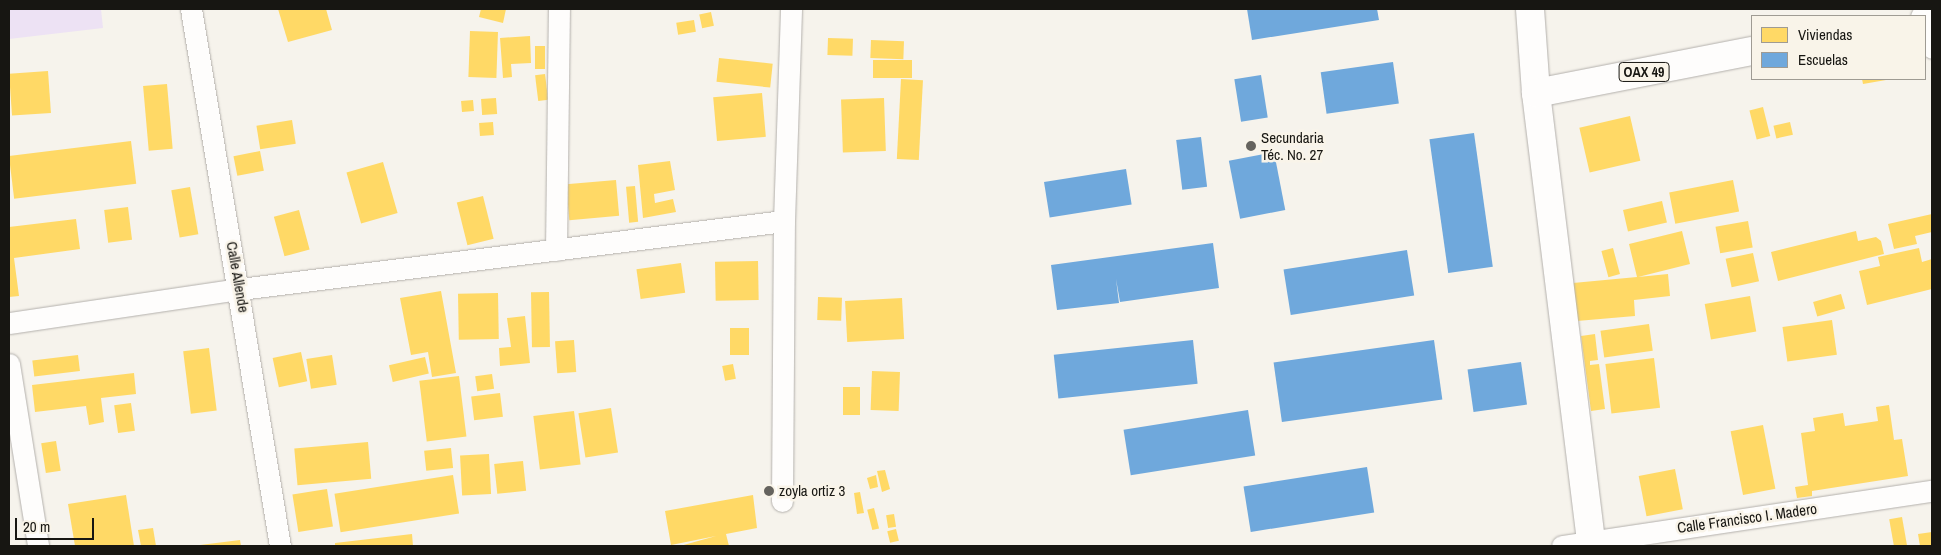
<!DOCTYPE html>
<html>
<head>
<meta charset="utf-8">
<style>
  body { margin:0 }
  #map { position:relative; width:1941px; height:555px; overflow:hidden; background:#f6f3ec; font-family:"Archivo Narrow",sans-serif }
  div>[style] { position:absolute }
  .green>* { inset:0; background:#ede2f4 }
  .homes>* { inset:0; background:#ffd966; transform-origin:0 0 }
  .schools>* { inset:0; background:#6fa8dc; transform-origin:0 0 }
  .roads { filter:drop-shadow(0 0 1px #b3b0ac) drop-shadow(0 0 1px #b3b0ac) }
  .street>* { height:21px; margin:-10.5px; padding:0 10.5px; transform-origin:10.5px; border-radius:10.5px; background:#fefdfc }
  .secondary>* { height:28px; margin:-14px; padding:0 14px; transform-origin:14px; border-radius:14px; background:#fefdfc }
  .primary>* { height:28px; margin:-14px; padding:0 14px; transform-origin:14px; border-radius:14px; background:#fefdfc }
  .dots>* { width:14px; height:14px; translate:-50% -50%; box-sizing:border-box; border:2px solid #f9f4e9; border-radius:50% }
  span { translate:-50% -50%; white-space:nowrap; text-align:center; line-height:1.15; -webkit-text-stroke:5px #f9f4e9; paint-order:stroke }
  .shield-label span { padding:1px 4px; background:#f9f4e9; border:1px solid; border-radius:4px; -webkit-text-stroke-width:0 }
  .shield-label { font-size:14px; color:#171612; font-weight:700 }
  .poi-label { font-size:15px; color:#171612 }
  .left { translate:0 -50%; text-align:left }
  .street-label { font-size:15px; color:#171612 }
  .frame { position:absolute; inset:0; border:10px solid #171612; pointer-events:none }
  .legend { position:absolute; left:1751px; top:15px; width:175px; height:65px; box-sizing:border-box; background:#f9f4e9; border:1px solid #9f9b93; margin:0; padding:6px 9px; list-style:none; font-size:15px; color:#171612 }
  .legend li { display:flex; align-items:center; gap:10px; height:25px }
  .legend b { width:25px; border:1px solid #9f9b93 }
  .scale { position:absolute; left:15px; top:518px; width:79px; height:22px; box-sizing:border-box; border:2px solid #171612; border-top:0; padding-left:6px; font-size:15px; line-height:18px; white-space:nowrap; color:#171612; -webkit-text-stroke:4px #f9f4e9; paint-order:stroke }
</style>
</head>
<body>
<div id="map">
  <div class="green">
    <div style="clip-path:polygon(9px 9px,101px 9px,103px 28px,9px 39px)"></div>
  </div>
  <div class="homes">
    <div style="clip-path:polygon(278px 9px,326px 9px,332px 30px,288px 42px)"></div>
    <div style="clip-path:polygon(481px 9px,506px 9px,503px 23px,479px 17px)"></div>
    <div style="left:711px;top:12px;width:14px;height:12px;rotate:78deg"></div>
    <div style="left:694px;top:20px;width:12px;height:18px;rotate:81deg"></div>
    <div style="left:470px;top:31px;width:28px;height:46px;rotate:2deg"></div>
    <div style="clip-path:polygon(530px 36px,531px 63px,511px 64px,512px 77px,503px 78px,500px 38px)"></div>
    <div style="left:828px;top:38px;width:25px;height:17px;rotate:2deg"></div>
    <div style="left:871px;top:40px;width:33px;height:18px;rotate:2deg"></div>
    <div style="left:535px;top:46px;width:10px;height:23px"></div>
    <div style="left:719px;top:58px;width:54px;height:24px;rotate:6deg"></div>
    <div style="left:873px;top:60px;width:39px;height:18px"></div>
    <div style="left:48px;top:71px;width:42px;height:39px;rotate:86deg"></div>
    <div style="left:545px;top:74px;width:26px;height:10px;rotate:83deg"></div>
    <div style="left:901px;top:79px;width:22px;height:80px;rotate:3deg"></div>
    <div style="clip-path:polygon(1862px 79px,1886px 79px,1886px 80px,1863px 84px)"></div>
    <div style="left:167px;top:84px;width:65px;height:24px;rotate:85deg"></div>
    <div style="left:762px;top:93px;width:44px;height:49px;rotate:85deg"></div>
    <div style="left:496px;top:98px;width:16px;height:15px;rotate:86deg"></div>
    <div style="left:884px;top:98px;width:53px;height:43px;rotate:88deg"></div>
    <div style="left:473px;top:100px;width:11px;height:12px;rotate:85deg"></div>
    <div style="left:1763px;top:107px;width:30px;height:14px;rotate:76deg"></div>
    <div style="left:1630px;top:116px;width:46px;height:52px;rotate:77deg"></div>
    <div style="left:292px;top:120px;width:24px;height:36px;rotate:81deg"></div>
    <div style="left:493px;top:122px;width:13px;height:14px;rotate:86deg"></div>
    <div style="left:1790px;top:122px;width:13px;height:17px;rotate:77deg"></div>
    <div style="left:131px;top:141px;width:43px;height:123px;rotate:83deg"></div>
    <div style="left:260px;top:151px;width:20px;height:27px;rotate:79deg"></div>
    <div style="clip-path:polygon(670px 161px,675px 190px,654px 194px,655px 203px,673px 199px,676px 212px,643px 218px,638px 165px)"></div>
    <div style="left:383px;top:162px;width:53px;height:38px;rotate:74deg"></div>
    <div style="left:616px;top:180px;width:36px;height:50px;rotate:85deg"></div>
    <div style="left:1733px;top:180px;width:32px;height:65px;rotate:79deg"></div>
    <div style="left:635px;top:186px;width:36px;height:9px;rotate:85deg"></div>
    <div style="left:190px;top:187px;width:48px;height:19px;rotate:80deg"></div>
    <div style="left:483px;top:196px;width:44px;height:27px;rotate:76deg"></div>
    <div style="left:1662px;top:201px;width:22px;height:40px;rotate:77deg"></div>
    <div style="left:128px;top:207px;width:33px;height:24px;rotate:83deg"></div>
    <div style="left:299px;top:210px;width:41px;height:26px;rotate:75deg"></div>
    <div style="clip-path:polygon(1932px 214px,1932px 232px,1915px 236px,1917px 244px,1894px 249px,1888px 224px)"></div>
    <div style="clip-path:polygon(76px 219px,80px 249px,14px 258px,19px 296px,9px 297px,9px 227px)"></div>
    <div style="left:1748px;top:221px;width:27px;height:33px;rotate:80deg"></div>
    <div style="clip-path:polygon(1682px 231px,1690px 264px,1638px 277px,1668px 274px,1670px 296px,1634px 300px,1635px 316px,1577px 321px,1573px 283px,1637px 277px,1629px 244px)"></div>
    <div style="clip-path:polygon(1856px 231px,1858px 241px,1876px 237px,1881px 241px,1884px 254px,1778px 281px,1771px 252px)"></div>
    <div style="left:1613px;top:248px;width:27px;height:12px;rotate:75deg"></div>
    <div style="clip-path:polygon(1919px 248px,1922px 262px,1932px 259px,1932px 289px,1867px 305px,1859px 271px,1880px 266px,1878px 257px)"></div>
    <div style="left:1753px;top:253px;width:29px;height:28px;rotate:78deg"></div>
    <div style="left:758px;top:261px;width:39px;height:43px;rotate:89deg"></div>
    <div style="left:681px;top:263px;width:30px;height:45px;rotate:82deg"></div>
    <div style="clip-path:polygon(441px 291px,456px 373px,432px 377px,428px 352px,411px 355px,400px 298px)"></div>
    <div style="left:549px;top:292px;width:55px;height:18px;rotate:89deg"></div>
    <div style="left:498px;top:293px;width:46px;height:40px;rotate:89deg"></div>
    <div style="left:1841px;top:294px;width:15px;height:29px;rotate:74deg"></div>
    <div style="left:1750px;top:296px;width:36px;height:46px;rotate:80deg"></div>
    <div style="left:818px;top:297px;width:24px;height:23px;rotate:2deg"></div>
    <div style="left:902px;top:298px;width:41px;height:57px;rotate:87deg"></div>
    <div style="clip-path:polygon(525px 316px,530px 363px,500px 366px,499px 348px,511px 347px,507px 318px)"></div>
    <div style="left:1832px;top:320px;width:35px;height:50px;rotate:82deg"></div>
    <div style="left:1649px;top:324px;width:27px;height:49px;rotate:82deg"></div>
    <div style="left:749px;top:328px;width:27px;height:19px;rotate:90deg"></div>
    <div style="clip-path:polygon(1595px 334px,1598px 360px,1590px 361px,1590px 365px,1599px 364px,1605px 409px,1591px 411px,1581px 336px)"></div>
    <div style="left:574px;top:340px;width:32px;height:19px;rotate:86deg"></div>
    <div style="left:209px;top:348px;width:63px;height:26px;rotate:83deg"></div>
    <div style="left:301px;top:352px;width:30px;height:29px;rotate:78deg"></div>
    <div style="left:78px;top:355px;width:16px;height:46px;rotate:83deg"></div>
    <div style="left:332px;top:355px;width:30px;height:26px;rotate:81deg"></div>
    <div style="left:425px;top:357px;width:17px;height:37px;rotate:77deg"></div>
    <div style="left:1654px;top:358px;width:50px;height:49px;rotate:83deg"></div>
    <div style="left:733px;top:364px;width:15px;height:11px;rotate:79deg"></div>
    <div style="left:872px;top:371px;width:28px;height:39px;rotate:2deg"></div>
    <div style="clip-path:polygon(134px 373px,136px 394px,101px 398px,104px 422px,89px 425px,86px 406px,35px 412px,32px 385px)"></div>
    <div style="left:492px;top:374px;width:15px;height:17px;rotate:82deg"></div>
    <div style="left:459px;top:376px;width:61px;height:40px;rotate:83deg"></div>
    <div style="left:843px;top:387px;width:17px;height:28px"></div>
    <div style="left:500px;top:393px;width:24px;height:29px;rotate:83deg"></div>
    <div style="left:131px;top:403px;width:28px;height:17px;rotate:82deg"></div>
    <div style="clip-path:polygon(1889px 405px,1894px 440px,1902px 439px,1908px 476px,1812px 491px,1812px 496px,1797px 498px,1795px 487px,1808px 485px,1801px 433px,1815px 431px,1813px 418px,1843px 413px,1845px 426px,1878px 421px,1876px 407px)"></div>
    <div style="left:611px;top:408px;width:45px;height:33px;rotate:81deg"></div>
    <div style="left:574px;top:411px;width:54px;height:41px;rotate:83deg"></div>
    <div style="left:1763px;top:425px;width:65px;height:33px;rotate:79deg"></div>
    <div style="left:56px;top:441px;width:30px;height:15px;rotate:81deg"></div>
    <div style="left:368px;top:442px;width:37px;height:74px;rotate:85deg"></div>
    <div style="left:451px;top:448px;width:20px;height:27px;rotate:84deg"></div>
    <div style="left:489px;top:454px;width:40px;height:29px;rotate:87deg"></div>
    <div style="left:523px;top:461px;width:30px;height:29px;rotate:84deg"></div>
    <div style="left:1675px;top:469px;width:41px;height:37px;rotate:79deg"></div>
    <div style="clip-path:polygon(885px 470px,890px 489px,882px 492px,877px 471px)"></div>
    <div style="left:453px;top:475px;width:39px;height:120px;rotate:81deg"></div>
    <div style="clip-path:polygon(876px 475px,878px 487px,870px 489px,867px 478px)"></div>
    <div style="left:327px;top:489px;width:38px;height:35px;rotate:81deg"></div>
    <div style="clip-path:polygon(860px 492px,864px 513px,857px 514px,854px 493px)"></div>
    <div style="clip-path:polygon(126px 495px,134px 546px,75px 546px,68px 504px)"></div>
    <div style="clip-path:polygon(753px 495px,757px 528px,726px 534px,729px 546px,680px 546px,716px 536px,671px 545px,665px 511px)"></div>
    <div style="left:874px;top:508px;width:21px;height:7px;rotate:76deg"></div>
    <div style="left:894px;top:514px;width:13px;height:8px;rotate:81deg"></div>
    <div style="left:1902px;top:517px;width:29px;height:13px;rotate:80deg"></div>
    <div style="clip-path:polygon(153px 528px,156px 546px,141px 546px,138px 530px)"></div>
    <div style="left:896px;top:529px;width:12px;height:9px;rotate:76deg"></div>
    <div style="clip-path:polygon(1932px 532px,1932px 546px,1920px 546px,1918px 534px)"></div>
    <div style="clip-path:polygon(412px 534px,413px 546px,335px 546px,335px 543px)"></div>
    <div style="clip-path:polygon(240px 540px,241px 546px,200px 546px,200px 545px)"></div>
  </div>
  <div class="schools">
    <div style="clip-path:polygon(1247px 9px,1377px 9px,1379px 20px,1252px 40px)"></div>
    <div style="left:1393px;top:62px;width:42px;height:73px;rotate:82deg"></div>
    <div style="left:1261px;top:75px;width:43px;height:27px;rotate:81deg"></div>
    <div style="left:1474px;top:133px;width:135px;height:45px;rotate:82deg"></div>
    <div style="left:1201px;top:137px;width:50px;height:25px;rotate:83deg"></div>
    <div style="left:1274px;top:152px;width:59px;height:46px;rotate:79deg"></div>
    <div style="left:1126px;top:169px;width:36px;height:83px;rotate:81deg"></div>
    <div style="clip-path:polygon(1213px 243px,1219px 288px,1120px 302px,1116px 279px,1119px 303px,1057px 310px,1051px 265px)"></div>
    <div style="left:1407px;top:250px;width:46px;height:125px;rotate:81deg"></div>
    <div style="left:1193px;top:340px;width:44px;height:140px;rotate:84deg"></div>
    <div style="left:1434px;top:340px;width:60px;height:162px;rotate:82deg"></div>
    <div style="left:1521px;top:362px;width:43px;height:54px;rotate:82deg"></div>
    <div style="left:1248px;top:410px;width:46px;height:126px;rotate:81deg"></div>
    <div style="left:1367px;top:467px;width:46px;height:125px;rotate:81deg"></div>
  </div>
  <div class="roads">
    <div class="street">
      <div style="left:191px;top:9px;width:544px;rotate:80.59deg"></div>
      <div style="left:1929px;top:17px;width:31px;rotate:84deg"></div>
      <div style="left:556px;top:250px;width:241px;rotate:-89.3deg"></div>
      <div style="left:9px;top:323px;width:233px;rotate:-8.4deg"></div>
      <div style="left:240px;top:289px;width:548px;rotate:-7.13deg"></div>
      <div style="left:9px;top:364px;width:184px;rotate:80.9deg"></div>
      <div style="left:782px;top:501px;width:280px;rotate:-89.6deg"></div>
      <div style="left:784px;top:221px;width:212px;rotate:-88.1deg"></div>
      <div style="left:1562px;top:546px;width:374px;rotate:-8.5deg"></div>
    </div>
    <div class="secondary">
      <div style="left:1536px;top:93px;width:456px;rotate:83deg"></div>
    </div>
    <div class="primary">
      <div style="left:1530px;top:9px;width:84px;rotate:85.9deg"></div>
      <div style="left:1536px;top:93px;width:220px;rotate:-11deg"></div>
      <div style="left:1925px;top:18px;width:7px;rotate:-16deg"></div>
    </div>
  </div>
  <div class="dots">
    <div style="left:1251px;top:146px;background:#65635e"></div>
    <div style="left:769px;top:491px;background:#65635e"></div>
  </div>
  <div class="shield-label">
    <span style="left:1644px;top:72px">OAX 49</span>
  </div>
  <div class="poi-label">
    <span class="left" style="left:1261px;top:146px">Secundaria<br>Téc. No. 27</span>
    <span class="left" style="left:779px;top:491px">zoyla ortiz 3</span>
  </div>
  <div class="street-label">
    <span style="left:238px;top:277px;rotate:80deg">Calle Allende</span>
    <span style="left:1747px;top:518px;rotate:-8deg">Calle Francisco I. Madero</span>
  </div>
  <div class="frame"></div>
  <ul class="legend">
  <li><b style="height:14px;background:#ffd966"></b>Viviendas</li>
  <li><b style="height:14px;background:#6fa8dc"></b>Escuelas</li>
  </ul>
  <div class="scale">20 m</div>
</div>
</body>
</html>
